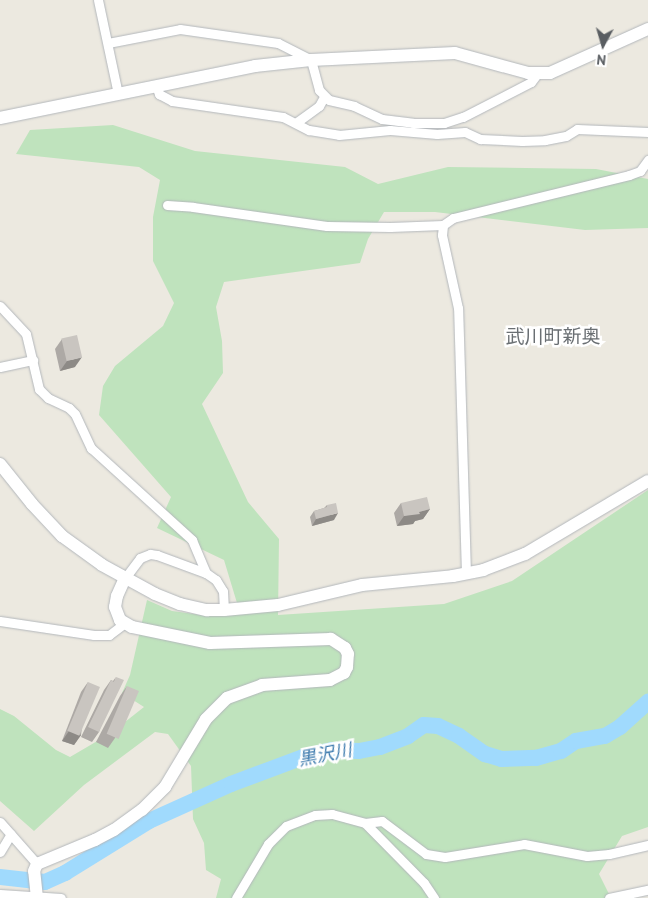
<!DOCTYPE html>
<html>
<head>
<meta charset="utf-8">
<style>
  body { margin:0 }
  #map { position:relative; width:648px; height:898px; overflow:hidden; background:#ece9e0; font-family:"PT Sans","Noto Sans JP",sans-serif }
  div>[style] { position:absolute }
  .green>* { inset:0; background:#bfe3bd }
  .river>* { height:16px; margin:-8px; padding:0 8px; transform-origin:8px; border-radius:8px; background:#a0dafd }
  .roads { filter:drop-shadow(0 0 1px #b3b7bb) drop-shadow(0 0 1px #b3b7bb) }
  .street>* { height:9px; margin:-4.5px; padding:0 4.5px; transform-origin:4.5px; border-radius:4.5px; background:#fff }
  .secondary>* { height:12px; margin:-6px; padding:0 6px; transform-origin:6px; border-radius:6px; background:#fff }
  .wall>* { inset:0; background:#ada9a5 }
  .shaded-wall>* { inset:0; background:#8d8a86 }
  .building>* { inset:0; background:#c9c5c0; transform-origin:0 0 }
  span { translate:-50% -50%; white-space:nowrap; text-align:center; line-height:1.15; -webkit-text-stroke:5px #fff; paint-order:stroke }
  .water-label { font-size:18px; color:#3e7bae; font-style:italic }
  .quarter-label { font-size:19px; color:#6a6f73 }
  .north { position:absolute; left:578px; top:20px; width:50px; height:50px; -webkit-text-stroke:4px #fff; paint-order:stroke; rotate:186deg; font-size:14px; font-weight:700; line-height:20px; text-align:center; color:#595d61 }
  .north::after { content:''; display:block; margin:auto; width:18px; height:22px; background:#595d61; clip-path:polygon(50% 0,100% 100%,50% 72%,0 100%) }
</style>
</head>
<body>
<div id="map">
  <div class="green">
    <div style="clip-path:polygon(113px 125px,195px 151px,345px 167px,378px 184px,448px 167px,596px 169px,648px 179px,648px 228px,585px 230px,435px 212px,384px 212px,368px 239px,360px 263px,224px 282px,216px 307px,222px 341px,223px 373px,202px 404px,248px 502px,279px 539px,278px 615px,444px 604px,512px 581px,648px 490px,648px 827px,622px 836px,599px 874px,611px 898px,216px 898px,221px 879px,206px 870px,204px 843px,193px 819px,191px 766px,168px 734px,155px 732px,84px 785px,34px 831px,0 801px,0 709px,14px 716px,56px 750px,70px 757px,111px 733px,144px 707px,122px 693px,130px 675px,147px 600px,172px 611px,202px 615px,237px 603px,224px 560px,157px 528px,171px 497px,99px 415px,103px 386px,115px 366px,163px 326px,174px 303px,153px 261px,153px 217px,160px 180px,139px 167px,16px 154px,30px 130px)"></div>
  </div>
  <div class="river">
    <div style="left:0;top:877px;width:45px;rotate:6.3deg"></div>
    <div style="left:45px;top:882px;width:22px;rotate:-24deg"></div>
    <div style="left:65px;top:873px;width:99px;rotate:-31.8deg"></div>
    <div style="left:149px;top:821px;width:90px;rotate:-24.3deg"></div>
    <div style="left:231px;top:784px;width:80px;rotate:-20.5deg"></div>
    <div style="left:306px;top:756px;width:27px;rotate:-13deg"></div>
    <div style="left:332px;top:750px;width:27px;rotate:2deg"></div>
    <div style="left:359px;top:751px;width:21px;rotate:-11deg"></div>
    <div style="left:380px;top:747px;width:30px;rotate:-21deg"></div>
    <div style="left:408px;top:736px;width:19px;rotate:-35deg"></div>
    <div style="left:424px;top:725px;width:14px;rotate:4deg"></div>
    <div style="left:438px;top:726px;width:23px;rotate:25deg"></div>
    <div style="left:459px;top:736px;width:32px;rotate:35deg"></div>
    <div style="left:485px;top:754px;width:17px;rotate:17deg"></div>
    <div style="left:501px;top:759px;width:35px;rotate:-2deg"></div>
    <div style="left:536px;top:758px;width:26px;rotate:-16deg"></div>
    <div style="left:561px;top:751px;width:18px;rotate:-34deg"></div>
    <div style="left:576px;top:741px;width:29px;rotate:-10deg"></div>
    <div style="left:605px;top:736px;width:17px;rotate:-31deg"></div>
    <div style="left:620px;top:727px;width:38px;rotate:-42deg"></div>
  </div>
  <div class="roads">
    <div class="street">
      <div style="left:98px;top:0;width:96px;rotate:78deg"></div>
      <div style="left:108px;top:43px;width:73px;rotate:-11deg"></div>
      <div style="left:180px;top:29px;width:99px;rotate:8.1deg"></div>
      <div style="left:278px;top:43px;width:37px;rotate:27deg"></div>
      <div style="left:311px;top:60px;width:31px;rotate:75deg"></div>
      <div style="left:319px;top:90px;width:14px;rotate:45deg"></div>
      <div style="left:329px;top:100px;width:26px;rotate:13deg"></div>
      <div style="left:354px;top:106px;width:31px;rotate:25deg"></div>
      <div style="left:382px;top:119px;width:31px;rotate:7deg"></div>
      <div style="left:413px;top:123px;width:31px"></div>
      <div style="left:444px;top:123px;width:20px;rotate:-18deg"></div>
      <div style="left:463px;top:117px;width:76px;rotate:-27.2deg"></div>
      <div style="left:531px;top:82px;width:10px;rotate:-53deg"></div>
      <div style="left:156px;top:86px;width:9px;rotate:69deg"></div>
      <div style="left:159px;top:94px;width:15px;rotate:28deg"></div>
      <div style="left:172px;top:101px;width:112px;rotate:8.2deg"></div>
      <div style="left:283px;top:117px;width:29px;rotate:27deg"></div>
      <div style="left:309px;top:130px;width:30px;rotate:9deg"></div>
      <div style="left:339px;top:135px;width:51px;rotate:-5.6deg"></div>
      <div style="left:390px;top:130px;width:47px;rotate:4.9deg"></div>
      <div style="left:437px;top:134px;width:28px;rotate:-4deg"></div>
      <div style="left:465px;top:132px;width:17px;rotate:25deg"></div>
      <div style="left:480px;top:139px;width:42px;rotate:2.7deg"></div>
      <div style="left:522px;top:141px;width:23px;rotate:-2deg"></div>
      <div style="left:545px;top:140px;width:21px;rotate:-11deg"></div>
      <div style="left:566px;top:136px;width:13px;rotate:-32deg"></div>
      <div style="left:577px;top:129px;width:71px;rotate:2.4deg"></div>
      <div style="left:297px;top:122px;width:27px;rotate:-36deg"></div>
      <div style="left:319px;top:106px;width:10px;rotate:-61deg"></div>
      <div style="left:167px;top:205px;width:26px;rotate:4deg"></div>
      <div style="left:193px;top:207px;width:135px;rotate:8.1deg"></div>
      <div style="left:327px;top:226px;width:63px;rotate:0.9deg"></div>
      <div style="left:390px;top:227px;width:53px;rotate:-2.2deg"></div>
      <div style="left:0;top:306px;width:38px;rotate:47deg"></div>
      <div style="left:26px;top:334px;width:57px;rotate:76.7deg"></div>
      <div style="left:39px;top:389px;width:13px;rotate:45deg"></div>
      <div style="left:48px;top:398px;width:23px;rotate:25deg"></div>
      <div style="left:69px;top:408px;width:8px;rotate:45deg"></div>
      <div style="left:75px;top:414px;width:38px;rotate:65deg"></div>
      <div style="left:91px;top:448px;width:137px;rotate:42.3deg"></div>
      <div style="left:192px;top:540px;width:36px;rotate:67deg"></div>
      <div style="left:0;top:367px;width:34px;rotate:-12deg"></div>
      <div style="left:466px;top:574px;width:266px;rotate:-91.7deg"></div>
      <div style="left:458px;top:308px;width:75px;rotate:-102.4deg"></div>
      <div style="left:442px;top:235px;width:10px;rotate:-84deg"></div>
      <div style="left:443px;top:225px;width:12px;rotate:-35deg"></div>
      <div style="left:453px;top:218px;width:181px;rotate:-13.7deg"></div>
      <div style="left:629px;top:175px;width:12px;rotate:-20deg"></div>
      <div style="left:640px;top:171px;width:14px;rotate:-54deg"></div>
      <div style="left:125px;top:578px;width:25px;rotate:-53deg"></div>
      <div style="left:140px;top:558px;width:11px;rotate:-22deg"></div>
      <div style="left:150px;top:554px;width:7px;rotate:8deg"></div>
      <div style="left:157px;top:555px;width:52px;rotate:20.2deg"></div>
      <div style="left:206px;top:573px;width:12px;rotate:35deg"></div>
      <div style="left:216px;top:580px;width:13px;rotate:58deg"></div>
      <div style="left:223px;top:591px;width:19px;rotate:87deg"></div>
      <div style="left:0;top:621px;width:95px;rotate:8.5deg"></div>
      <div style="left:94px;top:635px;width:15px"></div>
      <div style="left:109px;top:635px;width:20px;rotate:-37deg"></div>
      <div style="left:0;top:822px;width:56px;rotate:48.6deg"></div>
      <div style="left:365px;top:823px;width:84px;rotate:45.5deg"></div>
      <div style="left:424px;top:883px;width:18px;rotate:56deg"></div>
      <div style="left:0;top:852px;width:21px;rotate:-59deg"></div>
      <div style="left:0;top:894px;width:61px;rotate:3.8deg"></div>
      <div style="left:236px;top:898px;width:63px;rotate:-59.3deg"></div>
      <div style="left:268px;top:844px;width:25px;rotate:-45deg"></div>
      <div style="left:286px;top:826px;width:31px;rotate:-21deg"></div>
      <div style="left:315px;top:815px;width:17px;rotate:-3deg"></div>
      <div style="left:332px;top:814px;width:34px;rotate:15deg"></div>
      <div style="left:365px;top:823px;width:17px;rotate:-7deg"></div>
      <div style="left:382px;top:821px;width:55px;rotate:36.9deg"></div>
      <div style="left:426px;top:854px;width:19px;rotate:9deg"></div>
      <div style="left:445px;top:857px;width:80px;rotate:-9.3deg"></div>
      <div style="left:524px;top:844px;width:64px;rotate:10.8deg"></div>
      <div style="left:587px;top:856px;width:22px;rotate:-5deg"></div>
      <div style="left:609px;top:854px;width:40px;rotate:-13deg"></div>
      <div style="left:609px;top:898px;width:40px;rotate:-12deg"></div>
    </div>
    <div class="secondary">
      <div style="left:0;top:118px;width:260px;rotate:-11.5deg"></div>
      <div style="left:255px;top:66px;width:56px;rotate:-6.1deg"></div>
      <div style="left:311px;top:60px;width:144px;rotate:-2.8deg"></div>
      <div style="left:455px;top:53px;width:76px;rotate:15.3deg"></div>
      <div style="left:528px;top:73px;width:22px"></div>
      <div style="left:550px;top:73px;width:107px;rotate:-24.2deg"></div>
      <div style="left:0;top:464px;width:51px;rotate:51.3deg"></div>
      <div style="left:32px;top:504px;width:44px;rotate:46.8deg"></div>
      <div style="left:62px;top:536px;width:49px;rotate:35.9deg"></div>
      <div style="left:102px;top:565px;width:60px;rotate:28.7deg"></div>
      <div style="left:155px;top:594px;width:27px;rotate:22deg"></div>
      <div style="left:180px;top:604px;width:28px;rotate:13deg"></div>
      <div style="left:207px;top:610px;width:17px"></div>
      <div style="left:224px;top:610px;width:54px;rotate:-5.3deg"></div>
      <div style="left:278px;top:605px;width:86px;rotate:-13.4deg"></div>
      <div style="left:362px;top:585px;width:91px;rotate:-5.6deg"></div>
      <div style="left:453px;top:576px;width:31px;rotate:-11deg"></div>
      <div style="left:483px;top:570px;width:45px;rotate:-20.9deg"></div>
      <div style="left:525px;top:554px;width:143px;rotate:-30.7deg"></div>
      <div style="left:37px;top:898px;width:27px;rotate:-96deg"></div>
      <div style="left:34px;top:871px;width:8px;rotate:-67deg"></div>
      <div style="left:37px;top:864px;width:63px;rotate:-22.5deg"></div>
      <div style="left:95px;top:840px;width:21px;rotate:-28deg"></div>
      <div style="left:114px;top:830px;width:34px;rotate:-36deg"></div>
      <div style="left:142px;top:810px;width:33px;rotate:-45deg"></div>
      <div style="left:165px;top:787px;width:79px;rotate:-58.9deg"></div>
      <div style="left:206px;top:719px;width:30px;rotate:-45deg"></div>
      <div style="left:227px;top:698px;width:37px;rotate:-20deg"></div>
      <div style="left:262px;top:685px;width:68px;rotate:-4.2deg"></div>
      <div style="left:330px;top:680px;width:16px;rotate:-27deg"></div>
      <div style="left:344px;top:673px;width:7px;rotate:-63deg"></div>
      <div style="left:347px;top:667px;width:13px;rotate:-86deg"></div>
      <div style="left:348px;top:654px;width:7px;rotate:-117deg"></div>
      <div style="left:345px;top:648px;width:17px;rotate:-147deg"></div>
      <div style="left:331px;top:639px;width:121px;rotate:178.1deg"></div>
      <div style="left:210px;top:643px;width:80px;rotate:-168.4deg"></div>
      <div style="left:132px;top:627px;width:14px;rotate:-150deg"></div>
      <div style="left:120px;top:620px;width:14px;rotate:-111deg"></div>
      <div style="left:115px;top:607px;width:11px;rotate:-80deg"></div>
      <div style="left:117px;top:596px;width:20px;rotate:-66deg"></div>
    </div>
  </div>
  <div class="wall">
    <div style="clip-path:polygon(62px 339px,75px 367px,60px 371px,55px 349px)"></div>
    <div style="clip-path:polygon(401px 503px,430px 509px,423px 519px,415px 521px,413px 524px,397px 526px,394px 513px)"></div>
    <div style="clip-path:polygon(327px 505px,334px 520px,312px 526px,310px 517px,314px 511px,324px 508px)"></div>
    <div style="clip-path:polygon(116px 677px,99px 732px,92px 742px,81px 737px,104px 690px,111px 680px,113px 681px)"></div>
    <div style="clip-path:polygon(88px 682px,81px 735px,74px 745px,62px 741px,81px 692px)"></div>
    <div style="clip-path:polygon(127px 686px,115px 738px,108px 748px,96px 742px,120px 696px)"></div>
  </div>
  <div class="shaded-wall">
    <div style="clip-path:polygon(82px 357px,75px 367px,60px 371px,67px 361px)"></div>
    <div style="clip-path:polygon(430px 509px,423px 519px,415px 521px,413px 524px,397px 526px,404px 516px)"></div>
    <div style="clip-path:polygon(338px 513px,334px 520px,312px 526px,316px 519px)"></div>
    <div style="clip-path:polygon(69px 731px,81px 735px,74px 745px,62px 741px)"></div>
  </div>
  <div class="building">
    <div style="left:77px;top:335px;width:23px;height:16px;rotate:77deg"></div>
    <div style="clip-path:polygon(427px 497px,430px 509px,419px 512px,420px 514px,404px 516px,401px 503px)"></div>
    <div style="clip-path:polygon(336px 503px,338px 513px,316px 519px,314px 511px,327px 507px,327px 505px)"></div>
    <div style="clip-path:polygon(116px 677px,124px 680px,99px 732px,88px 727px,111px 680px,114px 682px)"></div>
    <div style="left:88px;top:682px;width:13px;height:53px;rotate:23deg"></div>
    <div style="left:127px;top:686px;width:13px;height:52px;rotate:23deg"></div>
  </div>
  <div class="water-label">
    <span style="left:325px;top:755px;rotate:-11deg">黒沢川</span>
  </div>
  <div class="quarter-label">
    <span style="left:553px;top:337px">武川町新奥</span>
  </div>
  <div class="north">N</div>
</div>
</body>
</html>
